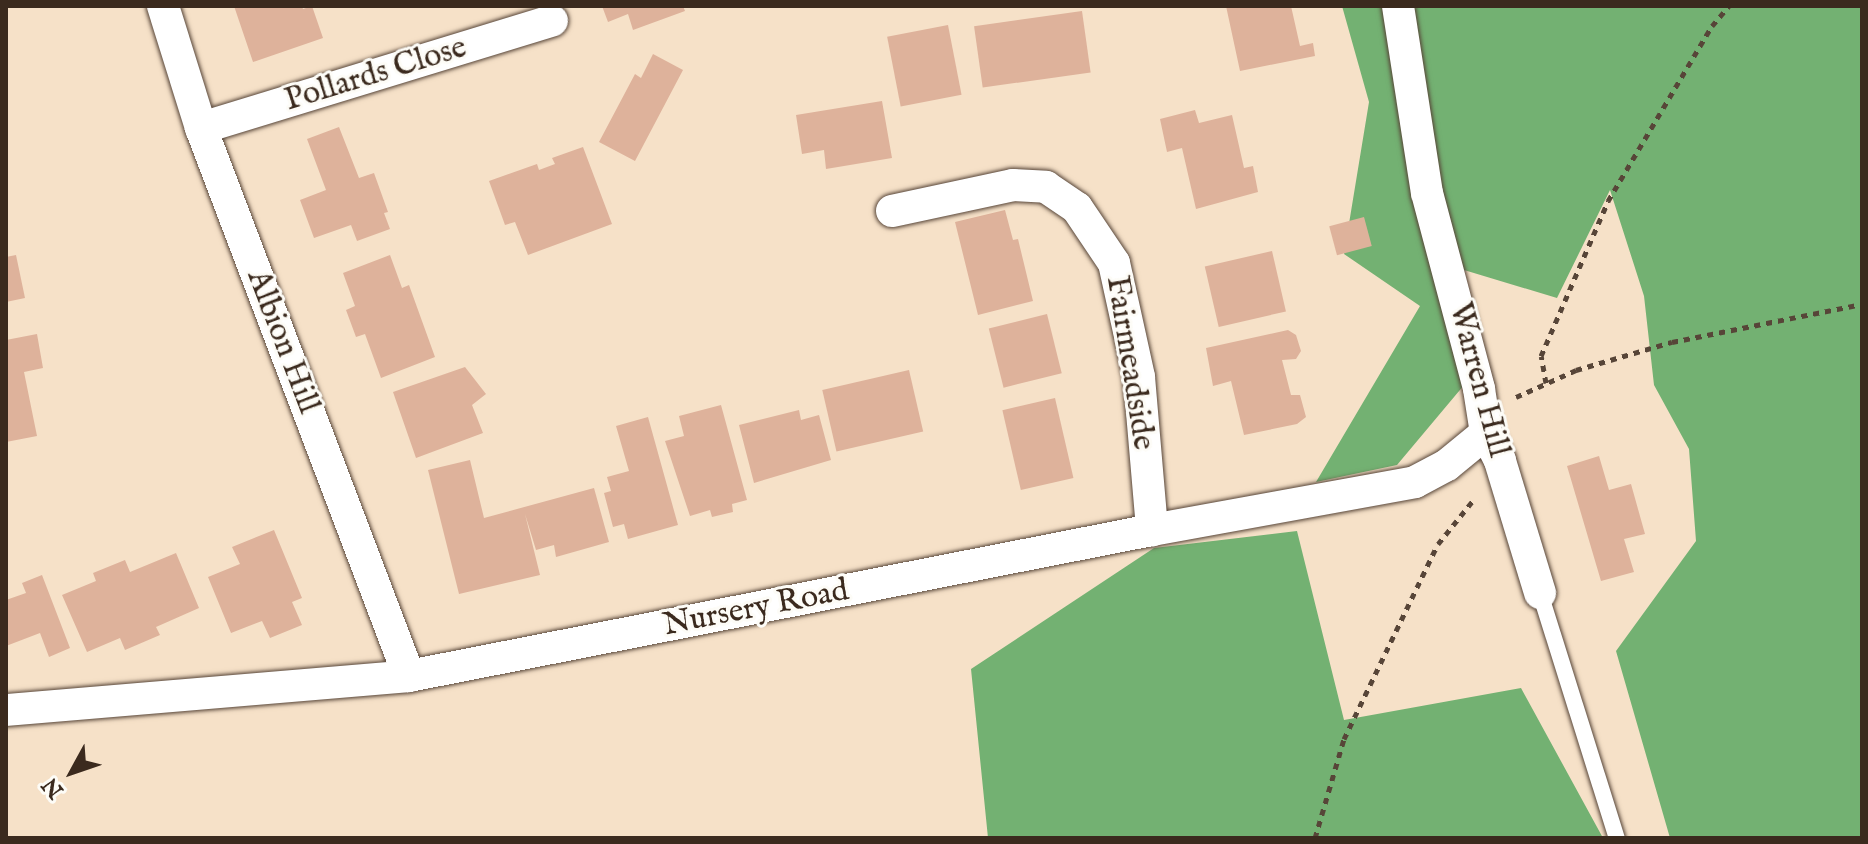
<!DOCTYPE html>
<html>
<head>
<meta charset="utf-8">
<style>
  body { margin:0 }
  #map { position:relative; width:1868px; height:844px; overflow:hidden; background:#f6e1c8; font-family:"IM FELL English",serif }
  div>[style] { position:absolute }
  .forest>* { inset:0; background:#73b172 }
  .building>* { inset:0; background:#deb29b; transform-origin:0 0 }
  .path>* { height:5px; margin-top:-2.5px; transform-origin:0; background:repeating-linear-gradient(90deg,#574538 0 6px,transparent 0 12px) }
  .roads { filter:drop-shadow(0 0 2px #574538) drop-shadow(0 0 2px #574538) }
  .service>* { height:16px; margin:-8px; padding:0 8px; transform-origin:8px; border-radius:8px; background:#fff }
  .minor>* { height:32px; margin:-16px; padding:0 16px; transform-origin:16px; border-radius:16px; background:#fff }
  span { translate:-50% -50%; white-space:nowrap; text-align:center; line-height:1.15; -webkit-text-stroke:6px #fdfcf7; paint-order:stroke }
  .street-label { font-size:32px; color:#3b2a1e }
  .frame { position:absolute; inset:0; border:8px solid #3b2a1e; pointer-events:none }
  .north { position:absolute; left:32px; top:732px; width:80px; height:80px; -webkit-text-stroke:6px #fdfcf7; paint-order:stroke; rotate:230deg; font-size:22px; font-weight:700; line-height:32px; text-align:center; color:#3b2a1e }
  .north::after { content:''; display:block; margin:auto; width:28px; height:36px; background:#3b2a1e; clip-path:polygon(50% 0,100% 100%,50% 72%,0 100%) }
</style>
</head>
<body>
<div id="map">
  <div class="forest">
    <div style="clip-path:polygon(1342px 6px,1862px 6px,1862px 838px,1670px 838px,1616px 651px,1696px 541px,1689px 449px,1654px 385px,1644px 296px,1610px 190px,1557px 298px,1464px 270px,1475px 372px,1397px 465px,1316px 482px,1420px 306px,1344px 254px,1369px 102px)"></div>
    <div style="clip-path:polygon(1297px 531px,1344px 720px,1521px 688px,1603px 838px,988px 838px,971px 669px,1154px 548px)"></div>
  </div>
  <div class="building">
    <div style="clip-path:polygon(234px 6px,302px 6px,303px 9px,312px 6px,323px 38px,253px 62px)"></div>
    <div style="clip-path:polygon(602px 6px,683px 6px,685px 11px,633px 30px,628px 14px,608px 22px)"></div>
    <div style="clip-path:polygon(1226px 6px,1291px 6px,1300px 46px,1313px 43px,1315px 56px,1240px 71px)"></div>
    <div style="left:1082px;top:11px;width:62px;height:109px;rotate:82deg"></div>
    <div style="left:948px;top:25px;width:71px;height:62px;rotate:79deg"></div>
    <div style="clip-path:polygon(653px 54px,683px 70px,635px 161px,599px 142px,635px 74px,641px 78px)"></div>
    <div style="clip-path:polygon(882px 101px,892px 158px,826px 169px,824px 150px,802px 154px,796px 115px)"></div>
    <div style="clip-path:polygon(1195px 110px,1199px 123px,1232px 115px,1244px 168px,1253px 166px,1258px 192px,1196px 209px,1182px 148px,1167px 152px,1160px 119px)"></div>
    <div style="clip-path:polygon(339px 127px,359px 178px,374px 173px,388px 212px,384px 213px,390px 229px,357px 241px,351px 225px,314px 238px,300px 200px,326px 190px,307px 139px)"></div>
    <div style="clip-path:polygon(583px 147px,612px 224px,528px 255px,515px 222px,505px 225px,489px 181px,537px 164px,539px 170px,555px 164px,552px 158px)"></div>
    <div style="clip-path:polygon(1005px 210px,1013px 240px,1018px 239px,1033px 301px,978px 315px,955px 222px)"></div>
    <div style="left:1364px;top:217px;width:30px;height:36px;rotate:75deg"></div>
    <div style="left:1272px;top:251px;width:62px;height:69px;rotate:77deg"></div>
    <div style="clip-path:polygon(16px 255px,25px 298px,6px 302px,6px 257px)"></div>
    <div style="clip-path:polygon(390px 255px,402px 288px,409px 285px,435px 357px,381px 378px,365px 334px,356px 337px,346px 310px,355px 306px,343px 273px)"></div>
    <div style="left:1047px;top:314px;width:61px;height:60px;rotate:76deg"></div>
    <div style="clip-path:polygon(1288px 330px,1296px 335px,1301px 351px,1296px 359px,1282px 360px,1291px 395px,1300px 395px,1306px 417px,1297px 424px,1244px 435px,1231px 381px,1213px 386px,1206px 348px)"></div>
    <div style="clip-path:polygon(37px 334px,43px 368px,24px 372px,37px 436px,6px 442px,6px 340px)"></div>
    <div style="clip-path:polygon(465px 367px,486px 394px,472px 405px,483px 433px,416px 458px,393px 392px)"></div>
    <div style="left:909px;top:370px;width:63px;height:89px;rotate:77deg"></div>
    <div style="left:1055px;top:398px;width:82px;height:54px;rotate:77deg"></div>
    <div style="clip-path:polygon(721px 405px,747px 500px,732px 504px,733px 512px,712px 517px,710px 510px,690px 516px,665px 441px,684px 436px,679px 416px)"></div>
    <div style="clip-path:polygon(799px 410px,801px 420px,819px 415px,831px 460px,754px 483px,739px 425px)"></div>
    <div style="clip-path:polygon(648px 417px,678px 525px,628px 539px,624px 524px,613px 527px,604px 493px,611px 491px,607px 477px,629px 471px,616px 426px)"></div>
    <div style="clip-path:polygon(1599px 456px,1609px 490px,1631px 484px,1645px 534px,1624px 539px,1634px 572px,1601px 581px,1567px 466px)"></div>
    <div style="clip-path:polygon(470px 460px,484px 518px,594px 488px,609px 542px,556px 557px,554px 545px,536px 550px,525px 514px,540px 575px,459px 594px,428px 470px)"></div>
    <div style="clip-path:polygon(274px 530px,302px 598px,292px 602px,302px 625px,270px 638px,262px 621px,231px 633px,208px 577px,240px 564px,232px 547px)"></div>
    <div style="clip-path:polygon(176px 553px,199px 608px,156px 627px,160px 635px,125px 650px,120px 638px,87px 652px,62px 595px,96px 581px,93px 573px,125px 560px,130px 572px)"></div>
    <div style="clip-path:polygon(42px 575px,70px 648px,49px 657px,40px 633px,6px 646px,6px 600px,26px 593px,22px 583px)"></div>
  </div>
  <div class="path">
    <div style="left:1546px;top:383px;width:27px;rotate:-100deg"></div>
    <div style="left:1541px;top:356px;width:169px;rotate:-66.6deg"></div>
    <div style="left:1608px;top:201px;width:204px;rotate:-59.3deg"></div>
    <div style="left:1712px;top:26px;width:26px;rotate:-50deg"></div>
    <div style="left:1516px;top:397px;width:66px;rotate:-24.2deg"></div>
    <div style="left:1576px;top:370px;width:100px;rotate:-16.3deg"></div>
    <div style="left:1672px;top:342px;width:194px;rotate:-11.3deg"></div>
    <div style="left:1315px;top:838px;width:103px;rotate:-73.7deg"></div>
    <div style="left:1344px;top:739px;width:216px;rotate:-64.3deg"></div>
    <div style="left:1438px;top:544px;width:59px;rotate:-51.2deg"></div>
  </div>
  <div class="roads">
    <div class="service">
      <div style="left:1540px;top:593px;width:257px;rotate:72.6deg"></div>
    </div>
    <div class="minor">
      <div style="left:163px;top:6px;width:128px;rotate:72.7deg"></div>
      <div style="left:201px;top:128px;width:586px;rotate:69.22deg"></div>
      <div style="left:1398px;top:6px;width:189px;rotate:81.2deg"></div>
      <div style="left:1427px;top:193px;width:203px;rotate:75.1deg"></div>
      <div style="left:1479px;top:389px;width:45px;rotate:81deg"></div>
      <div style="left:1486px;top:433px;width:31px;rotate:63deg"></div>
      <div style="left:1500px;top:461px;width:138px;rotate:73.1deg"></div>
      <div style="left:201px;top:128px;width:367px;rotate:-17deg"></div>
      <div style="left:892px;top:211px;width:124px;rotate:-12.1deg"></div>
      <div style="left:1013px;top:185px;width:33px;rotate:3deg"></div>
      <div style="left:1046px;top:187px;width:37px;rotate:34deg"></div>
      <div style="left:1077px;top:208px;width:66px;rotate:56.1deg"></div>
      <div style="left:1114px;top:263px;width:117px;rotate:77.6deg"></div>
      <div style="left:1139px;top:377px;width:154px;rotate:85.1deg"></div>
      <div style="left:6px;top:710px;width:404px;rotate:-4.8deg"></div>
      <div style="left:409px;top:676px;width:757px;rotate:-11.12deg"></div>
      <div style="left:1152px;top:530px;width:267px;rotate:-10.3deg"></div>
      <div style="left:1415px;top:482px;width:36px;rotate:-28deg"></div>
      <div style="left:1447px;top:465px;width:50px;rotate:-39.4deg"></div>
    </div>
  </div>
  <div class="street-label">
    <span style="left:376px;top:75px;rotate:-17deg">Pollards Close</span>
    <span style="left:282px;top:342px;rotate:69deg">Albion Hill</span>
    <span style="left:1129px;top:363px;rotate:81deg">Fairmeadside</span>
    <span style="left:1478px;top:380px;rotate:75deg">Warren Hill</span>
    <span style="left:756px;top:609px;rotate:-11deg">Nursery Road</span>
  </div>
  <div class="frame"></div>
  <div class="north">N</div>
</div>
</body>
</html>
